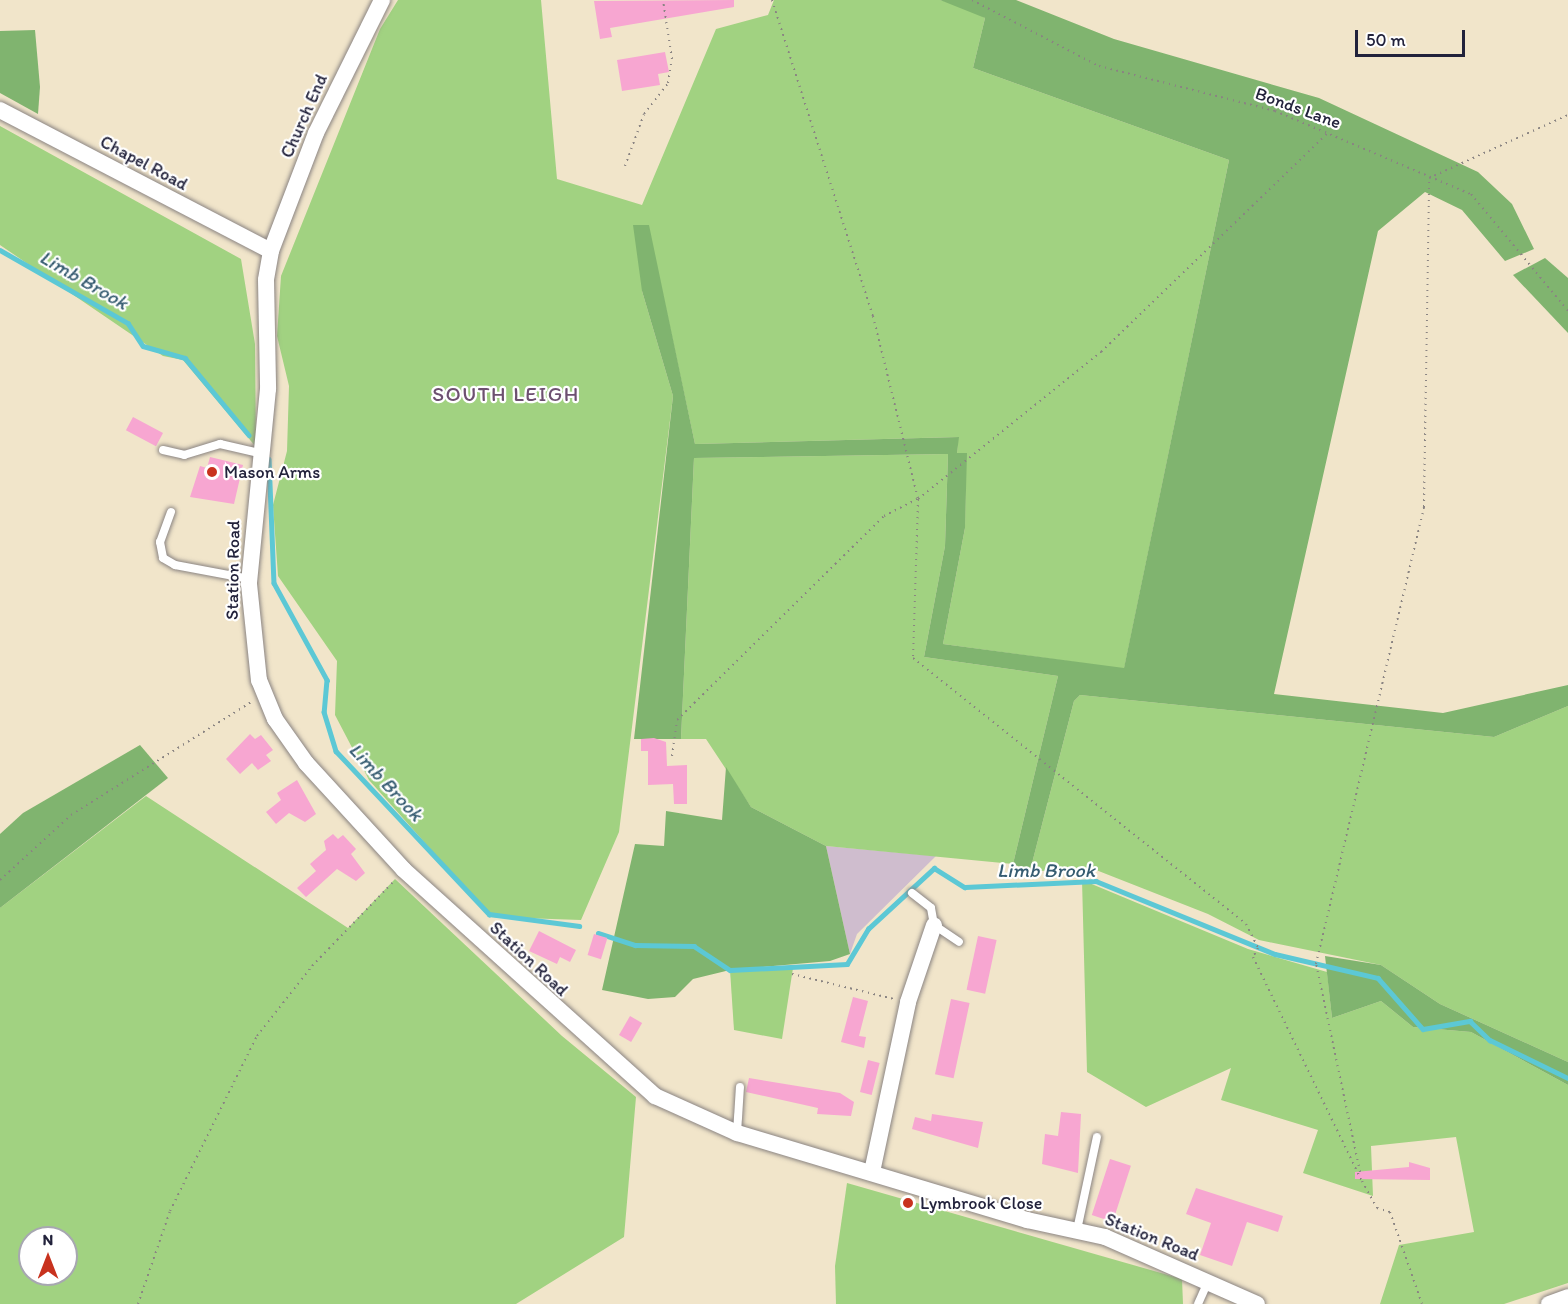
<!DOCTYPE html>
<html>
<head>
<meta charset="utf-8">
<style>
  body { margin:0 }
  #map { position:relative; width:1568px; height:1304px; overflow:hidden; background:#f1e5ca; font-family:Itim,sans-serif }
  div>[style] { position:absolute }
  .industrial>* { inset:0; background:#cfbdce }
  .green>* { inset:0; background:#a1d281 }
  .forest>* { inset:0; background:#80b46f }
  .stream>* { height:4.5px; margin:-2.25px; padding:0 2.25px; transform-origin:2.25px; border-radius:2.25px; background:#5cc8d5 }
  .building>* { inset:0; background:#f7a6d1; transform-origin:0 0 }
  .path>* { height:2px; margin-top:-1px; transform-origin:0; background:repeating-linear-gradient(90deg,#8a8482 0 1.5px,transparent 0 6px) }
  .roads { filter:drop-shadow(0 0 2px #8a8482) drop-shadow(0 0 2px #8a8482) }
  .lane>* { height:8px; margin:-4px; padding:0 4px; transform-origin:4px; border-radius:4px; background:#fff }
  .street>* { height:16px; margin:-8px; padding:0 8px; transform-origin:8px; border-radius:8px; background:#fff }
  .dots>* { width:16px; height:16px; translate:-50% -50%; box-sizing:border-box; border:3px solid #fff; border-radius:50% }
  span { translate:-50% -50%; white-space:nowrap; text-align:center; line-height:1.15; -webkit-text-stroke:4.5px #fff; paint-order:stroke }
  .street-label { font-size:18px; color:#22223b }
  .poi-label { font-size:18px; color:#22223b }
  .left { translate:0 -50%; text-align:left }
  .water-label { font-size:20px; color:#365c71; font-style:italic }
  .quarter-label { font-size:21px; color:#6d5070; letter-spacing:1.5px }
  .north { position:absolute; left:18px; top:1226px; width:60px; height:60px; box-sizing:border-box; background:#fff; border:2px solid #a7a7b1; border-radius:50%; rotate:0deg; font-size:16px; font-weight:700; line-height:24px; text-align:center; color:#22223b }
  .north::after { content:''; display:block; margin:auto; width:21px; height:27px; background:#c8321e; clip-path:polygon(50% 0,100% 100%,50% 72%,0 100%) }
  .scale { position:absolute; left:1355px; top:30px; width:110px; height:27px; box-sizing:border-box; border:3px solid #22223b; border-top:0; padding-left:8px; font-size:18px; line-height:21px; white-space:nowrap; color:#22223b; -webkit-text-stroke:4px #fff; paint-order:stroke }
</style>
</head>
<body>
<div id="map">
  <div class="industrial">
    <div style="clip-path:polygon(826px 846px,936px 856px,857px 934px,850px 954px)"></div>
  </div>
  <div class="green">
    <div style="clip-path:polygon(398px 0,541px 0,557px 179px,642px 205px,716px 29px,768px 15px,774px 0,940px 0,967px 7px,985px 18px,973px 68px,1229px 160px,1124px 669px,943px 644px,965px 528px,966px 453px,957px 454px,958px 437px,695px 444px,648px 225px,642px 291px,673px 396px,619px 832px,581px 920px,491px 917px,369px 780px,335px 715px,337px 661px,278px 576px,273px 505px,287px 451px,289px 386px,277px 336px,281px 276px,380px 29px)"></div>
    <div style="clip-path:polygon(0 126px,241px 259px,255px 344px,256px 447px,183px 360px,163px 356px,0 245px)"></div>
    <div style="clip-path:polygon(948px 454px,945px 546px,924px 657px,1058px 676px,1013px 864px,826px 846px,751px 807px,706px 739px,681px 739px,694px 458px)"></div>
    <div style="clip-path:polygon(1080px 695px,1494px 737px,1568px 706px,1568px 1062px,1440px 1004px,1381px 965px,1259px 940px,1208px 914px,1096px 870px,1030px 871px,1074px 701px)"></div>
    <div style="clip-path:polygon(evenodd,146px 796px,348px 928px,395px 879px,562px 1036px,636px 1097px,624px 1237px,516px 1304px,0 1304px,0 908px,146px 796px,30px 1238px,66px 1238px,66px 1274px,30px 1274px,30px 1238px)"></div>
    <div style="clip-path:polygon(1082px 880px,1248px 949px,1327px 972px,1332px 1018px,1381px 1001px,1413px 1027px,1471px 1032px,1568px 1085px,1568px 1283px,1504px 1304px,1380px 1304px,1399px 1245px,1474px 1232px,1456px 1137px,1371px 1146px,1373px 1196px,1303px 1173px,1318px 1130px,1221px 1100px,1231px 1068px,1146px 1107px,1087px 1072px)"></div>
    <div style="clip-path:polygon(793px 968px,782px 1039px,734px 1030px,730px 970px)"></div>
    <div style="clip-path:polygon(847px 1183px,1182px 1279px,1183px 1304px,836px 1304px,835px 1266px)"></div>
  </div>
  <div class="forest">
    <div style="clip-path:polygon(940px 0,1016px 0,1114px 39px,1319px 98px,1478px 172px,1512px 204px,1534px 249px,1505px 261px,1462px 210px,1425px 192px,1378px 231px,1274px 694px,1443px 713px,1568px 685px,1568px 706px,1494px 737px,1080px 695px,1074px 701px,1030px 871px,1013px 864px,1058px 676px,924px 657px,945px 546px,948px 454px,694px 458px,681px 739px,634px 739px,673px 396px,642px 291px,633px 225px,649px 225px,695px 444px,959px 437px,957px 453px,967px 453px,965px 528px,943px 644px,1124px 668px,1229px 160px,973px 68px,985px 18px)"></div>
    <div style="clip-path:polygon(35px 30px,40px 87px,38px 114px,0 93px,0 31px)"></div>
    <div style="clip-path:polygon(1545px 258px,1568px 278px,1568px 333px,1513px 275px)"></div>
    <div style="clip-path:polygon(140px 745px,168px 778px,0 908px,0 834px,23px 813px)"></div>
    <div style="clip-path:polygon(726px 767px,751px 807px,826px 846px,850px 954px,830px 961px,730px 970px,693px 979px,675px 997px,648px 999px,602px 990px,635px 844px,664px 846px,666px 811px,722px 820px)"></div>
    <div style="clip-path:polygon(1325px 956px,1381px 965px,1440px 1004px,1568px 1062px,1568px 1085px,1471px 1032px,1413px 1027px,1381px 1001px,1332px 1018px)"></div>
  </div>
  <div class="stream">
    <div style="left:0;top:250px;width:147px;rotate:29.7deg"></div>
    <div style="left:128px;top:323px;width:27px;rotate:57deg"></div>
    <div style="left:143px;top:346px;width:44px;rotate:15.9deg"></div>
    <div style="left:185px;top:358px;width:100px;rotate:50.3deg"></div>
    <div style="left:269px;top:459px;width:124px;rotate:87.7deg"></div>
    <div style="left:274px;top:583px;width:111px;rotate:61.3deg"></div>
    <div style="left:327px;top:680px;width:32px;rotate:95deg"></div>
    <div style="left:324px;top:712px;width:41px;rotate:72.9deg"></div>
    <div style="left:336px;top:751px;width:224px;rotate:46.8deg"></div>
    <div style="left:489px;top:914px;width:91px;rotate:7.6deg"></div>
    <div style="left:598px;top:933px;width:39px;rotate:18deg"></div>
    <div style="left:635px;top:945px;width:59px;rotate:1deg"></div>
    <div style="left:694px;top:946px;width:43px;rotate:33.7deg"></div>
    <div style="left:730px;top:970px;width:117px;rotate:-2.9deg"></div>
    <div style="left:847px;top:964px;width:41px;rotate:-59deg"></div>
    <div style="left:868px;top:929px;width:90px;rotate:-42.7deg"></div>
    <div style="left:934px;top:868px;width:36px;rotate:32deg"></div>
    <div style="left:965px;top:887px;width:131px;rotate:-2.6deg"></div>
    <div style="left:1096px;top:881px;width:193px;rotate:22.2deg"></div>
    <div style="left:1275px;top:954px;width:106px;rotate:13.1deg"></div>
    <div style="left:1378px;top:978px;width:68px;rotate:48.6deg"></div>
    <div style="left:1423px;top:1029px;width:48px;rotate:-9.7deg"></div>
    <div style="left:1470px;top:1021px;width:28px;rotate:44deg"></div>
    <div style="left:1490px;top:1040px;width:87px;rotate:26deg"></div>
  </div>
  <div class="building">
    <div style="clip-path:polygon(734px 0,734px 7px,610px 28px,612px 37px,600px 39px,594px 1px)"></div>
    <div style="clip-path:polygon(665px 52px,669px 72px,658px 74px,660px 85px,622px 91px,617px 60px)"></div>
    <div style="left:133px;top:417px;width:34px;height:15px;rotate:28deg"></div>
    <div style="clip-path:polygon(210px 457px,243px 465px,234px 504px,190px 497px,200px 466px,207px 468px)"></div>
    <div style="clip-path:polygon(250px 734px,255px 739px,261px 735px,273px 750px,266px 755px,271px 761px,258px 770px,252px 763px,240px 774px,226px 759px)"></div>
    <div style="clip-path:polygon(654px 738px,666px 742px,667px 766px,687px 765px,687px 804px,674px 804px,673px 784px,648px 785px,648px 751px,641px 751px,641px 739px)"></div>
    <div style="clip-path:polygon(297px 780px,316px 814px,305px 822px,289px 813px,276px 824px,266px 812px,281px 800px,277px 793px)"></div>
    <div style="clip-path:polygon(333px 834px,338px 839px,343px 835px,356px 849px,351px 854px,365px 873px,356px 881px,337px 869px,306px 897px,297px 888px,316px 871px,310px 864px,326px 850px,324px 841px)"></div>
    <div style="clip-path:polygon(539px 931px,576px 950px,570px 962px,560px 957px,557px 964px,529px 951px)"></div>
    <div style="left:594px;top:934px;width:14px;height:22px;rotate:17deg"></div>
    <div style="left:978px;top:936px;width:19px;height:55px;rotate:12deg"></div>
    <div style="clip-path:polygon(853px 997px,868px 1001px,859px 1036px,866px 1037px,864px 1048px,841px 1042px)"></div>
    <div style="left:951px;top:999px;width:19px;height:77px;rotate:12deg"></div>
    <div style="left:630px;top:1016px;width:14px;height:22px;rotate:30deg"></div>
    <div style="left:868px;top:1060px;width:12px;height:33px;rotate:14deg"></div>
    <div style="clip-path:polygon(749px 1078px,840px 1093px,854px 1102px,851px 1116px,817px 1114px,818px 1108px,746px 1092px)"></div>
    <div style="clip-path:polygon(1061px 1112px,1081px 1114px,1078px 1173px,1042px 1164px,1045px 1134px,1058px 1136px)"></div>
    <div style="clip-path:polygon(932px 1114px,983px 1122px,978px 1148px,912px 1129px,915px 1117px,931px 1121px)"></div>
    <div style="left:1110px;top:1159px;width:22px;height:59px;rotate:18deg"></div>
    <div style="clip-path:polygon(1409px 1162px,1430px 1168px,1430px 1180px,1355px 1179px,1355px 1172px,1409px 1167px)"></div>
    <div style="clip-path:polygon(1196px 1188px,1283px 1216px,1278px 1232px,1247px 1222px,1232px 1266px,1200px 1255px,1211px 1223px,1186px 1214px)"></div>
  </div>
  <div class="path">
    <div style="left:772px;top:0;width:332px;rotate:72.3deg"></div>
    <div style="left:873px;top:316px;width:188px;rotate:76.2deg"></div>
    <div style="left:918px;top:499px;width:159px;rotate:91.8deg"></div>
    <div style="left:913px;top:658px;width:426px;rotate:38.6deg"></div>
    <div style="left:1246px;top:924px;width:27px;rotate:63deg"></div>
    <div style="left:1258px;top:948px;width:10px;rotate:119deg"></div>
    <div style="left:1253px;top:957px;width:249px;rotate:64.1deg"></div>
    <div style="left:972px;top:0;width:143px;rotate:27.5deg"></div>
    <div style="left:1099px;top:66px;width:182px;rotate:14.3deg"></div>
    <div style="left:1275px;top:111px;width:213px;rotate:23deg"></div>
    <div style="left:1471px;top:194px;width:152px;rotate:50.3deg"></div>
    <div style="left:625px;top:166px;width:55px;rotate:-69.9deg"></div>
    <div style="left:644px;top:114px;width:39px;rotate:-52deg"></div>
    <div style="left:668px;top:83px;width:24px;rotate:-81deg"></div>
    <div style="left:672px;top:59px;width:60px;rotate:-98.7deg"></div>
    <div style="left:672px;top:756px;width:36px;rotate:-82deg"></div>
    <div style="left:677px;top:720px;width:291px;rotate:-44.6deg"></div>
    <div style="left:884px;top:516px;width:38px;rotate:-27deg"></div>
    <div style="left:918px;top:499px;width:235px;rotate:-38.8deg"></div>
    <div style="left:1101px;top:352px;width:317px;rotate:-44deg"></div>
    <div style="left:0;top:880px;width:96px;rotate:-42.5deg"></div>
    <div style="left:71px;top:815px;width:213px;rotate:-32.1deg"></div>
    <div style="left:792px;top:974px;width:105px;rotate:13.8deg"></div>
    <div style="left:1360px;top:1172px;width:213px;rotate:-101.9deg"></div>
    <div style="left:1316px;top:964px;width:470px;rotate:-76.7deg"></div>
    <div style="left:1424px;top:507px;width:329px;rotate:-89.1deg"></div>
    <div style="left:1429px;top:178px;width:153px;rotate:-24.4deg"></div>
    <div style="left:1362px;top:1181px;width:31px;rotate:61deg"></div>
    <div style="left:1377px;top:1208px;width:14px;rotate:17deg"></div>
    <div style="left:1390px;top:1212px;width:97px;rotate:70.8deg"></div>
    <div style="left:138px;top:1304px;width:98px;rotate:-71deg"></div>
    <div style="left:170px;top:1211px;width:195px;rotate:-63.6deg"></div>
    <div style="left:257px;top:1036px;width:89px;rotate:-51.8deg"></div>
    <div style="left:312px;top:966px;width:118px;rotate:-46deg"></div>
  </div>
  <div class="roads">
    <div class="lane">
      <div style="left:163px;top:450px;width:22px;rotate:13deg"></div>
      <div style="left:184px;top:455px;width:38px;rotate:-17deg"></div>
      <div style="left:220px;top:444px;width:40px;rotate:13deg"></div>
      <div style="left:171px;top:512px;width:32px;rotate:110deg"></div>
      <div style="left:160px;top:542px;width:16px;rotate:79deg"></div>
      <div style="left:163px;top:558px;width:14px;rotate:30deg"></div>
      <div style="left:175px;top:565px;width:76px;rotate:10.6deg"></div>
      <div style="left:912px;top:893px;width:24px;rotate:38deg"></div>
      <div style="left:931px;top:908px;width:17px;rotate:80deg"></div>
      <div style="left:934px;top:925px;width:30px;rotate:34deg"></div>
      <div style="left:737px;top:1133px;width:46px;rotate:-86.3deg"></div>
      <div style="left:1077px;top:1230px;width:95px;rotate:-77.9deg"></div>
      <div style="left:1198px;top:1304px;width:24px;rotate:-66deg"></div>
    </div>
    <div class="street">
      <div style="left:382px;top:0;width:148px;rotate:116.4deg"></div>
      <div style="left:316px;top:133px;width:126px;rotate:110.9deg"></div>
      <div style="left:271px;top:251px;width:29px;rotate:100deg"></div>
      <div style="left:266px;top:280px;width:109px;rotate:88.9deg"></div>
      <div style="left:268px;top:389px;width:196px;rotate:95.6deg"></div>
      <div style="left:249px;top:584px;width:97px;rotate:84.1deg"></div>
      <div style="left:259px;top:680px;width:42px;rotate:67.7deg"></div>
      <div style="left:275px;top:719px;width:54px;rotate:54.8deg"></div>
      <div style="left:306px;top:763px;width:145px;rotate:47.5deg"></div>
      <div style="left:404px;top:870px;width:338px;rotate:42deg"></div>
      <div style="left:655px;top:1096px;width:90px;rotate:24.3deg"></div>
      <div style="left:737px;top:1133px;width:303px;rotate:16.7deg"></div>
      <div style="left:1027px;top:1220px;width:80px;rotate:12.3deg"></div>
      <div style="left:1105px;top:1237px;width:166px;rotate:23.8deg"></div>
      <div style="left:0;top:110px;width:305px;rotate:27.5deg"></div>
      <div style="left:872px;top:1172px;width:174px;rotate:-78deg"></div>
      <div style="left:908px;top:1002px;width:81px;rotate:-71.3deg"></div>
      <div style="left:1549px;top:1304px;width:20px;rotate:-20deg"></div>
    </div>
  </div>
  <div class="dots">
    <div style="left:212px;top:472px;background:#c8321e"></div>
    <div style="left:908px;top:1203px;background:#c8321e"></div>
  </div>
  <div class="street-label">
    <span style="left:1298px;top:108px;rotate:20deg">Bonds Lane</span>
    <span style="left:304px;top:116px;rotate:-66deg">Church End</span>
    <span style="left:144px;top:163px;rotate:28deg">Chapel Road</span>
    <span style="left:233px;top:570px;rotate:-89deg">Station Road</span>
    <span style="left:529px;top:959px;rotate:43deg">Station Road</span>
    <span style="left:1152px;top:1237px;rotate:22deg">Station Road</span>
  </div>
  <div class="poi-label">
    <span class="left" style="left:224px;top:472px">Mason Arms</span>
    <span class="left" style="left:920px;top:1203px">Lymbrook Close</span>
  </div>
  <div class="water-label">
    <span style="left:84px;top:280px;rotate:30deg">Limb Brook</span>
    <span style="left:386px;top:782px;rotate:47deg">Limb Brook</span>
    <span style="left:1046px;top:870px">Limb Brook</span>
  </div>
  <div class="quarter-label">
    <span style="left:506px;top:394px">SOUTH LEIGH</span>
  </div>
  <div class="north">N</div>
  <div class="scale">50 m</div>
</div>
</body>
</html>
